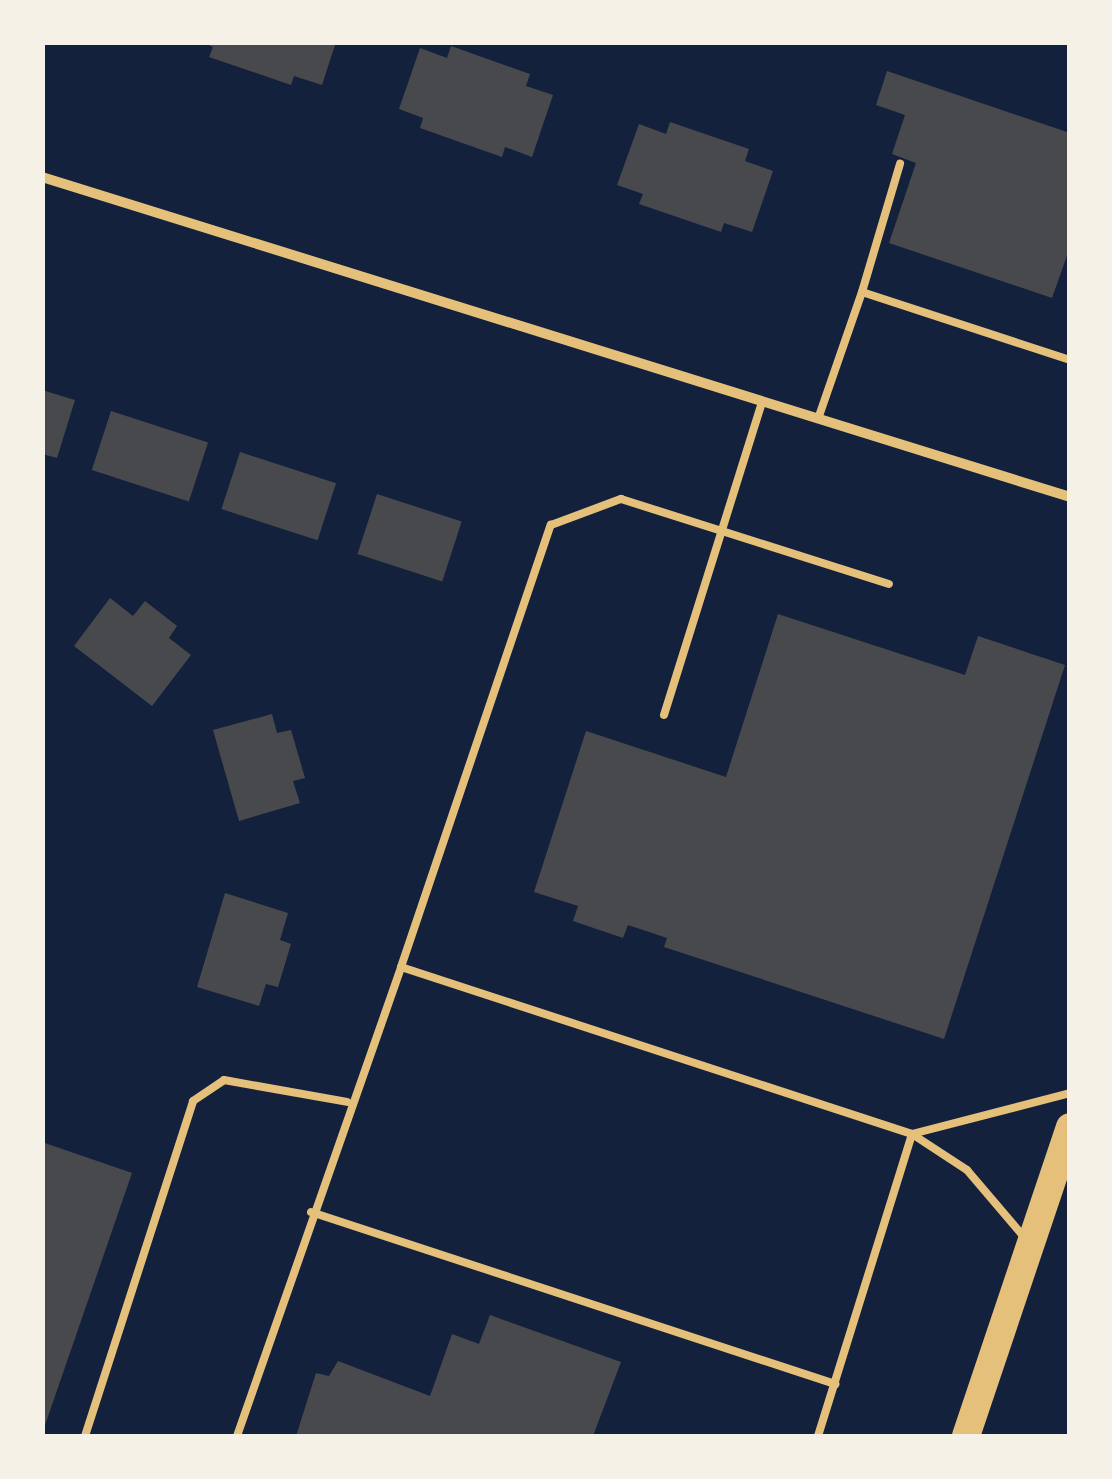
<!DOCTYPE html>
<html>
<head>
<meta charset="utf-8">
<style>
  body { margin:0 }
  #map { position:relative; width:1112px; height:1479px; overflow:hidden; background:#14213d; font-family:"Fira Sans Condensed",sans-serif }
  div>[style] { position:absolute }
  .building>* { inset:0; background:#48494c; transform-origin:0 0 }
  .service>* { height:8px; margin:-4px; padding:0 4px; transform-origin:4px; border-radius:4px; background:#e5c07b }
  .minor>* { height:10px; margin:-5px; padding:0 5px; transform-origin:5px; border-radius:5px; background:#e5c07b }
  .trunk>* { height:28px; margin:-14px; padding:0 14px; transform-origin:14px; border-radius:14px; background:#e5c07b }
  span { translate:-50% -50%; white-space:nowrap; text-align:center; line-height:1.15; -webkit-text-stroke:9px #f6f1e7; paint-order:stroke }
  .frame { position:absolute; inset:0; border:45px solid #f6f1e7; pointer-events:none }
</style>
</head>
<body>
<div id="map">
  <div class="building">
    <div style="clip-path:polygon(202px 42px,336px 42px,322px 85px,294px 76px,291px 85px,209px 57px,213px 47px)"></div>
    <div style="clip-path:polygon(451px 46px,530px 74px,526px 86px,553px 95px,532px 157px,505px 147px,502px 157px,420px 128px,423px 118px,399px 109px,420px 48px,447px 58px)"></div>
    <div style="clip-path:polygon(887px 71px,1070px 133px,1070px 247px,1052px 298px,889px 243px,916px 163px,892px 154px,905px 115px,876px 105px)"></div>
    <div style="clip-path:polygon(670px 122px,749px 149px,745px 161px,773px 171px,752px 232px,724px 223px,721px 232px,639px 204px,643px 194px,617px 185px,639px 124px,666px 134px)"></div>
    <div style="clip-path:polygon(42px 390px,75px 400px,57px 458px,42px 454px)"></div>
    <div style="left:111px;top:411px;width:102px;height:62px;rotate:18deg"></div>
    <div style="left:240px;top:452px;width:101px;height:60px;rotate:18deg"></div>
    <div style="left:377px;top:494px;width:89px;height:63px;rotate:18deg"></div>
    <div style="clip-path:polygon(110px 598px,133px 616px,145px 601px,177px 626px,169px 638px,191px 655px,152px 706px,74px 646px)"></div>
    <div style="clip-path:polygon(778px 614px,965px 675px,978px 636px,1065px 665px,944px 1039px,664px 947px,667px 938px,628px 925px,623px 938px,573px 921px,578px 906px,534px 892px,586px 731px,726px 777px)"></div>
    <div style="clip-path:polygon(272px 714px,277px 733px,291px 730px,305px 778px,293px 781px,300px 803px,239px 821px,213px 730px)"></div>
    <div style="clip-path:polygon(225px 893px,288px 913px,280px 940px,291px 944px,278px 987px,266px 984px,259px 1006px,197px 987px)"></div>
    <div style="clip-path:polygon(42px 1142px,132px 1173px,43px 1431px,42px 1431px)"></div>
    <div style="clip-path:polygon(490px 1315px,621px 1362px,593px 1436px,296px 1436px,316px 1373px,329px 1376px,338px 1361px,430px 1396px,452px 1334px,479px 1344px)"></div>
  </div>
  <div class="service">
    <div style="left:862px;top:292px;width:134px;rotate:-73.5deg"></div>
    <div style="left:818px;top:419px;width:134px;rotate:-70.9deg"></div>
    <div style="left:862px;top:292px;width:219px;rotate:18.1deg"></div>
    <div style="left:664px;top:715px;width:328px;rotate:-72.6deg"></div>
    <div style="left:401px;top:967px;width:467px;rotate:-71.3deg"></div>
    <div style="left:551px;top:525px;width:75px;rotate:-20.4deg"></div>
    <div style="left:621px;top:499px;width:281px;rotate:17.6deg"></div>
    <div style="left:912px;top:1134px;width:163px;rotate:-14.5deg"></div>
    <div style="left:311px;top:1212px;width:552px;rotate:18.17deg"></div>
    <div style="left:85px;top:1436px;width:352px;rotate:-72.1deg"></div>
    <div style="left:193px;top:1101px;width:37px;rotate:-34deg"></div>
    <div style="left:224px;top:1080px;width:125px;rotate:10.1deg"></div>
    <div style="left:237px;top:1436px;width:497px;rotate:-70.7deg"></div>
    <div style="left:401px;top:967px;width:538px;rotate:18.1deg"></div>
    <div style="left:912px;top:1134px;width:66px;rotate:33.2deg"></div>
    <div style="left:967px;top:1170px;width:88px;rotate:49.6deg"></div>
    <div style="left:818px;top:1436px;width:316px;rotate:-72.7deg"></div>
  </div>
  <div class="minor">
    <div style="left:42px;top:177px;width:1077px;rotate:17.29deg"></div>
  </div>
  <div class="trunk">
    <div style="left:966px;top:1436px;width:326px;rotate:-71.4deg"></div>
  </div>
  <div class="frame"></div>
</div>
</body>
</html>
